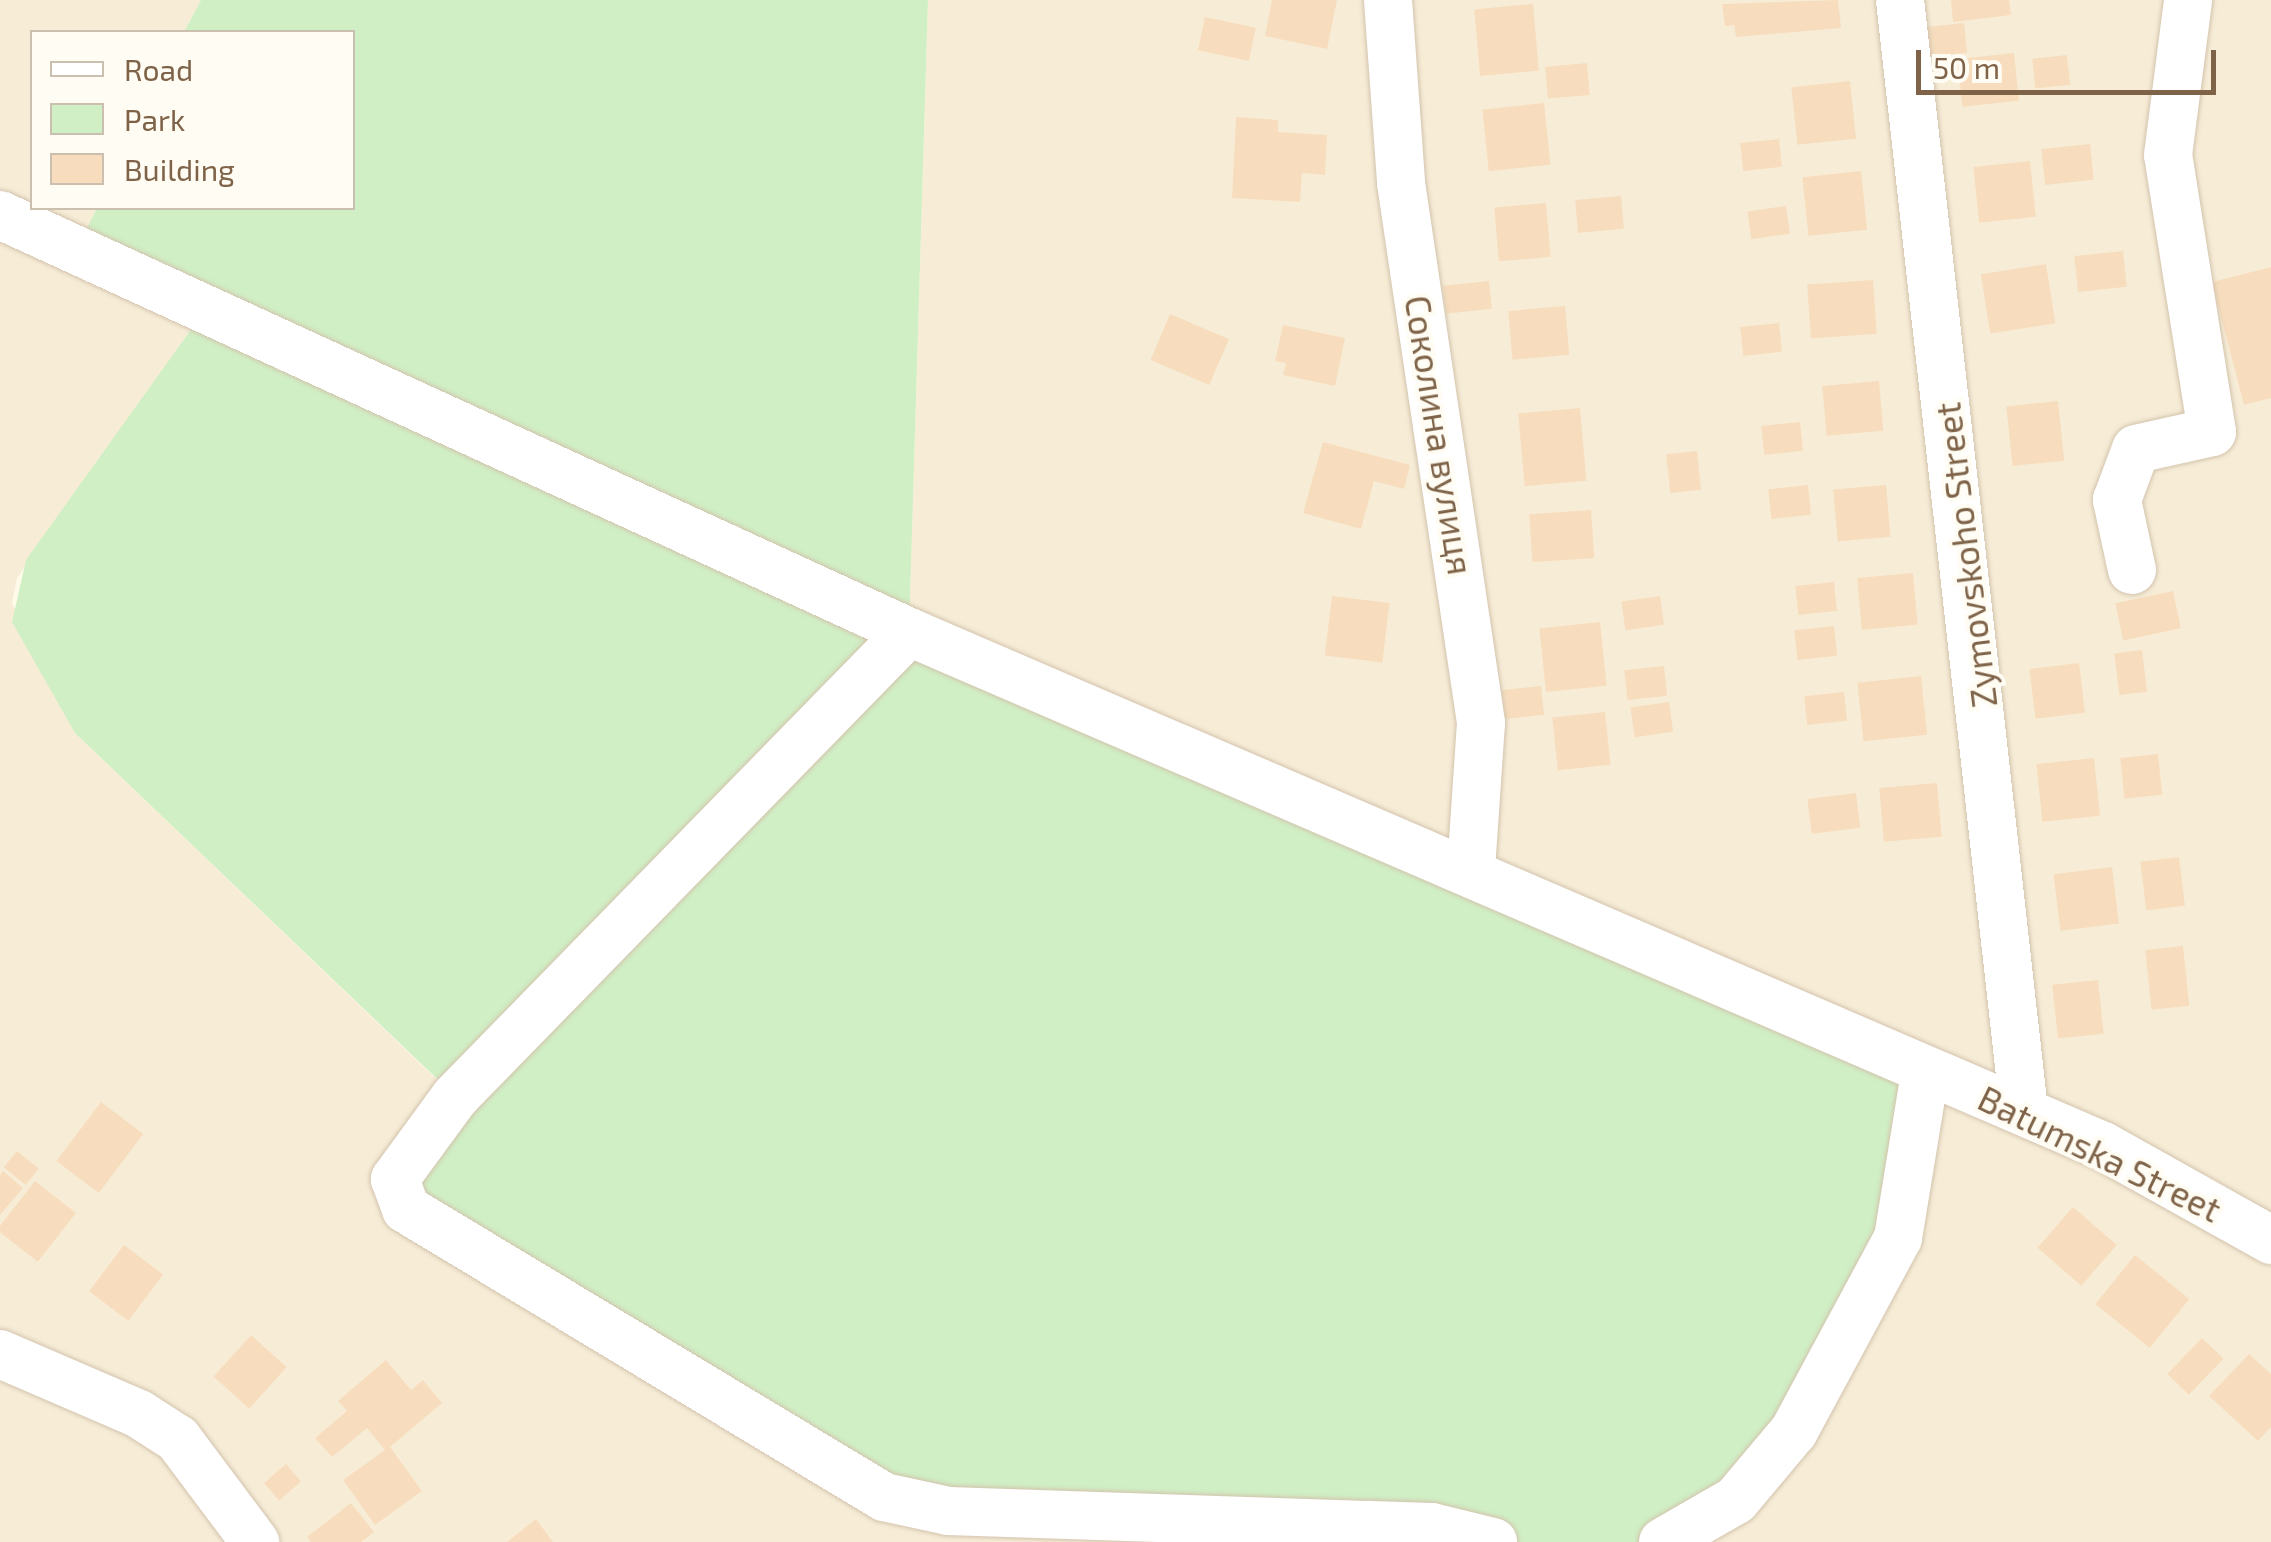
<!DOCTYPE html>
<html>
<head>
<meta charset="utf-8">
<style>
  body { margin:0 }
  #map { position:relative; width:2271px; height:1542px; overflow:hidden; background:#fffaea; font-family:"Exo 2",sans-serif }
  div>[style] { position:absolute }
  .residential>* { inset:0; background:#f7edd7 }
  .green>* { inset:0; background:#d0efc5 }
  .building>* { inset:0; background:#f7ddbe; transform-origin:0 0 }
  .roads { filter:drop-shadow(0 0 2px #d3c3ad) drop-shadow(0 0 2px #d3c3ad) }
  .minor>* { height:48px; margin:-24px; padding:0 24px; transform-origin:24px; border-radius:24px; background:#fff }
  span { translate:-50% -50%; white-space:nowrap; text-align:center; line-height:1.15; -webkit-text-stroke:8px #fffcf3; paint-order:stroke }
  .street-label { font-size:35px; color:#7e6349 }
  .legend { position:absolute; left:30px; top:30px; width:325px; height:180px; box-sizing:border-box; background:#fffcf3; border:2px solid #cbbfaf; margin:0; padding:12px 18px; list-style:none; font-size:30px; color:#7e6349 }
  .legend li { display:flex; align-items:center; gap:20px; height:50px }
  .legend b { width:50px; border:2px solid #cbbfaf }
  .scale { position:absolute; left:1916px; top:50px; width:300px; height:45px; box-sizing:border-box; border:5px solid #7e6349; border-top:0; padding-left:12px; font-size:30px; line-height:35px; white-space:nowrap; color:#7e6349; -webkit-text-stroke:8px #fffcf3; paint-order:stroke }
</style>
</head>
<body>
<div id="map">
  <div class="residential">
    <div style="clip-path:polygon(0 0,201px 0,184px 32px,32px 32px,32px 208px,97px 208px,78px 247px,205px 310px,17px 578px,12px 603px,75px 733px,455px 1097px,1493px 1542px,0 1542px)"></div>
    <div style="clip-path:polygon(928px 0,2271px 0,2271px 1542px,1663px 1542px,909px 632px)"></div>
  </div>
  <div class="green">
    <div style="clip-path:polygon(201px 0,928px 0,909px 632px,1925px 1073px,1911px 1179px,1794px 1431px,1663px 1542px,1493px 1542px,948px 1511px,406px 1209px,455px 1096px,75px 733px,12px 622px,26px 560px,205px 310px,77px 248px,97px 208px,352px 208px,352px 32px,184px 32px)"></div>
  </div>
  <div class="building">
    <div style="clip-path:polygon(1272px 0,1337px 0,1327px 49px,1265px 36px)"></div>
    <div style="clip-path:polygon(1838px 0,1841px 28px,1736px 37px,1734px 25px,1725px 26px,1722px 4px)"></div>
    <div style="clip-path:polygon(1951px 0,2009px 0,2011px 15px,1953px 22px)"></div>
    <div style="left:1533px;top:4px;width:67px;height:59px;rotate:85deg"></div>
    <div style="left:1205px;top:17px;width:52px;height:34px;rotate:12deg"></div>
    <div style="left:1964px;top:23px;width:30px;height:40px;rotate:84deg"></div>
    <div style="left:2014px;top:53px;width:48px;height:57px;rotate:84deg"></div>
    <div style="left:2067px;top:55px;width:30px;height:35px;rotate:84deg"></div>
    <div style="left:1587px;top:63px;width:32px;height:42px;rotate:85deg"></div>
    <div style="left:1850px;top:81px;width:58px;height:59px;rotate:84deg"></div>
    <div style="left:1544px;top:103px;width:62px;height:62px;rotate:84deg"></div>
    <div style="clip-path:polygon(1236px 117px,1278px 120px,1278px 132px,1327px 135px,1325px 175px,1302px 173px,1300px 202px,1232px 198px)"></div>
    <div style="left:1779px;top:139px;width:28px;height:39px;rotate:84deg"></div>
    <div style="left:2090px;top:144px;width:36px;height:49px;rotate:84deg"></div>
    <div style="left:2030px;top:161px;width:56px;height:57px;rotate:84deg"></div>
    <div style="left:1861px;top:171px;width:59px;height:59px;rotate:84deg"></div>
    <div style="left:1621px;top:196px;width:33px;height:46px;rotate:85deg"></div>
    <div style="left:1546px;top:203px;width:54px;height:52px;rotate:85deg"></div>
    <div style="left:1786px;top:206px;width:28px;height:39px;rotate:82deg"></div>
    <div style="left:2123px;top:251px;width:36px;height:49px;rotate:84deg"></div>
    <div style="left:2046px;top:264px;width:60px;height:66px;rotate:81deg"></div>
    <div style="clip-path:polygon(2271px 267px,2271px 398px,2244px 405px,2212px 282px)"></div>
    <div style="left:1873px;top:280px;width:54px;height:66px;rotate:86deg"></div>
    <div style="left:1489px;top:281px;width:28px;height:46px;rotate:84deg"></div>
    <div style="left:1565px;top:306px;width:49px;height:57px;rotate:85deg"></div>
    <div style="left:1170px;top:314px;width:64px;height:50px;rotate:23deg"></div>
    <div style="left:1779px;top:323px;width:29px;height:39px;rotate:84deg"></div>
    <div style="clip-path:polygon(1283px 325px,1345px 338px,1335px 386px,1283px 375px,1286px 363px,1275px 361px)"></div>
    <div style="left:1879px;top:381px;width:50px;height:57px;rotate:85deg"></div>
    <div style="left:2058px;top:401px;width:60px;height:52px;rotate:84deg"></div>
    <div style="left:1580px;top:408px;width:73px;height:62px;rotate:85deg"></div>
    <div style="left:1800px;top:422px;width:29px;height:39px;rotate:84deg"></div>
    <div style="clip-path:polygon(1323px 442px,1410px 465px,1404px 489px,1374px 481px,1361px 529px,1303px 513px)"></div>
    <div style="left:1697px;top:451px;width:39px;height:31px;rotate:84deg"></div>
    <div style="left:1808px;top:485px;width:30px;height:40px;rotate:84deg"></div>
    <div style="left:1886px;top:485px;width:52px;height:53px;rotate:85deg"></div>
    <div style="left:1591px;top:510px;width:48px;height:62px;rotate:86deg"></div>
    <div style="left:1913px;top:573px;width:52px;height:56px;rotate:85deg"></div>
    <div style="left:1834px;top:582px;width:29px;height:39px;rotate:84deg"></div>
    <div style="left:2173px;top:591px;width:38px;height:59px;rotate:78deg"></div>
    <div style="left:1332px;top:596px;width:58px;height:60px;rotate:7deg"></div>
    <div style="left:1660px;top:596px;width:29px;height:39px;rotate:82deg"></div>
    <div style="left:1600px;top:622px;width:64px;height:61px;rotate:84deg"></div>
    <div style="left:1834px;top:626px;width:30px;height:40px;rotate:84deg"></div>
    <div style="left:2142px;top:650px;width:42px;height:28px;rotate:83deg"></div>
    <div style="left:2079px;top:663px;width:50px;height:50px;rotate:83deg"></div>
    <div style="left:1664px;top:666px;width:30px;height:40px;rotate:84deg"></div>
    <div style="left:1921px;top:676px;width:59px;height:64px;rotate:84deg"></div>
    <div style="left:1541px;top:686px;width:29px;height:39px;rotate:84deg"></div>
    <div style="left:1844px;top:692px;width:29px;height:40px;rotate:84deg"></div>
    <div style="left:1669px;top:702px;width:30px;height:39px;rotate:82deg"></div>
    <div style="left:1605px;top:712px;width:53px;height:53px;rotate:84deg"></div>
    <div style="left:2158px;top:754px;width:41px;height:38px;rotate:84deg"></div>
    <div style="left:2094px;top:758px;width:58px;height:58px;rotate:84deg"></div>
    <div style="left:1937px;top:783px;width:54px;height:58px;rotate:85deg"></div>
    <div style="left:1856px;top:793px;width:35px;height:49px;rotate:83deg"></div>
    <div style="left:2179px;top:857px;width:49px;height:39px;rotate:83deg"></div>
    <div style="left:2112px;top:867px;width:57px;height:59px;rotate:83deg"></div>
    <div style="left:2183px;top:946px;width:60px;height:38px;rotate:84deg"></div>
    <div style="left:2098px;top:980px;width:54px;height:46px;rotate:84deg"></div>
    <div style="left:101px;top:1102px;width:53px;height:74px;rotate:37deg"></div>
    <div style="left:17px;top:1151px;width:28px;height:21px;rotate:39deg"></div>
    <div style="clip-path:polygon(3px 1171px,23px 1188px,0 1215px,0 1175px)"></div>
    <div style="left:35px;top:1181px;width:52px;height:62px;rotate:38deg"></div>
    <div style="left:2073px;top:1207px;width:58px;height:54px;rotate:41deg"></div>
    <div style="left:124px;top:1245px;width:49px;height:58px;rotate:37deg"></div>
    <div style="left:2135px;top:1255px;width:70px;height:63px;rotate:39deg"></div>
    <div style="left:251px;top:1335px;width:48px;height:56px;rotate:42deg"></div>
    <div style="left:2202px;top:1338px;width:30px;height:50px;rotate:44deg"></div>
    <div style="clip-path:polygon(2249px 1354px,2271px 1374px,2271px 1427px,2258px 1441px,2209px 1396px)"></div>
    <div style="clip-path:polygon(386px 1360px,411px 1390px,423px 1380px,442px 1403px,390px 1447px,422px 1491px,375px 1525px,343px 1480px,385px 1450px,367px 1428px,332px 1457px,315px 1438px,347px 1411px,338px 1401px)"></div>
    <div style="left:286px;top:1464px;width:23px;height:29px;rotate:49deg"></div>
    <div style="clip-path:polygon(351px 1503px,374px 1532px,361px 1542px,311px 1542px,307px 1537px)"></div>
    <div style="clip-path:polygon(536px 1519px,553px 1542px,507px 1542px)"></div>
  </div>
  <div class="roads">
    <div class="minor">
      <div style="left:1388px;top:0;width:183px;rotate:85.9deg"></div>
      <div style="left:1401px;top:183px;width:546px;rotate:81.57deg"></div>
      <div style="left:1481px;top:723px;width:146px;rotate:93.9deg"></div>
      <div style="left:1900px;top:0;width:1118px;rotate:83.63deg"></div>
      <div style="left:0;top:215px;width:1000px;rotate:24.64deg"></div>
      <div style="left:909px;top:632px;width:1300px;rotate:23.29deg"></div>
      <div style="left:2103px;top:1146px;width:193px;rotate:29.2deg"></div>
      <div style="left:2132px;top:570px;width:72px;rotate:-102.1deg"></div>
      <div style="left:2117px;top:500px;width:54px;rotate:-69.6deg"></div>
      <div style="left:2136px;top:449px;width:78px;rotate:-12.6deg"></div>
      <div style="left:2212px;top:432px;width:280px;rotate:-99deg"></div>
      <div style="left:2168px;top:155px;width:156px;rotate:-82.6deg"></div>
      <div style="left:909px;top:632px;width:650px;rotate:134.31deg"></div>
      <div style="left:455px;top:1097px;width:102px;rotate:126.2deg"></div>
      <div style="left:395px;top:1179px;width:32px;rotate:70deg"></div>
      <div style="left:406px;top:1209px;width:558px;rotate:31.07deg"></div>
      <div style="left:884px;top:1497px;width:66px;rotate:12.3deg"></div>
      <div style="left:948px;top:1511px;width:484px;rotate:1.9deg"></div>
      <div style="left:1432px;top:1527px;width:63px;rotate:13.8deg"></div>
      <div style="left:0;top:1354px;width:151px;rotate:23.3deg"></div>
      <div style="left:139px;top:1414px;width:46px;rotate:32.7deg"></div>
      <div style="left:178px;top:1439px;width:129px;rotate:53.2deg"></div>
      <div style="left:1663px;top:1542px;width:84px;rotate:-29.9deg"></div>
      <div style="left:1736px;top:1500px;width:90px;rotate:-50deg"></div>
      <div style="left:1794px;top:1431px;width:219px;rotate:-61.7deg"></div>
      <div style="left:1898px;top:1238px;width:167px;rotate:-80.7deg"></div>
    </div>
  </div>
  <div class="street-label">
    <span style="left:1440px;top:435px;rotate:81deg">Соколина вулиця</span>
    <span style="left:1965px;top:555px;rotate:-97deg">Zymovskoho Street</span>
    <span style="left:2100px;top:1153px;rotate:26deg">Batumska Street</span>
  </div>
  <ul class="legend">
  <li><b style="height:12px;background:#fff"></b>Road</li>
  <li><b style="height:28px;background:#d0efc5"></b>Park</li>
  <li><b style="height:28px;background:#f7ddbe"></b>Building</li>
  </ul>
  <div class="scale">50 m</div>
</div>
</body>
</html>
